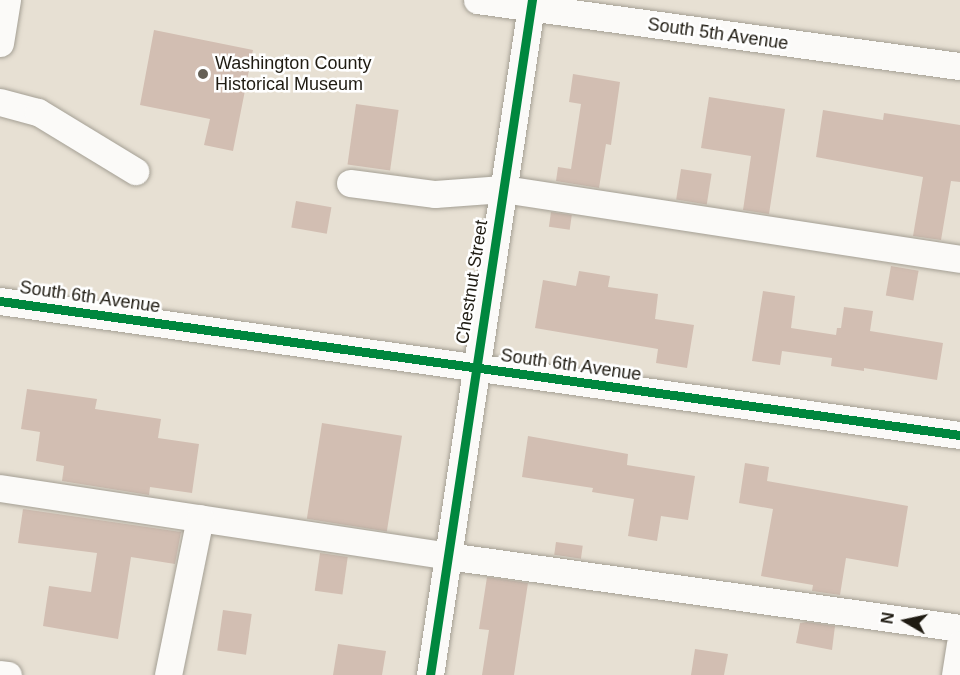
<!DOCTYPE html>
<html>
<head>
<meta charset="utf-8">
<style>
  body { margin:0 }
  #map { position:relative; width:960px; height:675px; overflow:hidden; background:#e7e0d3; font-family:Helvetica,sans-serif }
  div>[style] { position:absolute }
  .building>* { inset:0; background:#d2beb2; transform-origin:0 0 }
  .roads { filter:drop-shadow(0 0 2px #a49f94) drop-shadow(0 0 2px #a49f94) }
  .minor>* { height:27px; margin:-13.5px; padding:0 13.5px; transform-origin:13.5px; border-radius:13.5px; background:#fbfaf8 }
  .cycleway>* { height:9px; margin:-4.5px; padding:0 4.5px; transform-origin:4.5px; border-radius:4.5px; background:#00873e }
  .dots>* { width:16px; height:16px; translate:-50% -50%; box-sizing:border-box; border:3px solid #fff; border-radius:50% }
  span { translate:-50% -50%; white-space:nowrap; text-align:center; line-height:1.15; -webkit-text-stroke:5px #fff; paint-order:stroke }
  .street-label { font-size:18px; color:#1f1b12 }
  .poi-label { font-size:18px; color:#1f1b12 }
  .left { translate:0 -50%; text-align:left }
  .north { position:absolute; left:876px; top:591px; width:60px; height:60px; -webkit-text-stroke:4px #fff; paint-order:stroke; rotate:279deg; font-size:16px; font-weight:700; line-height:24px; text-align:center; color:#1f1b12 }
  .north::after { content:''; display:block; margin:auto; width:21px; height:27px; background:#1f1b12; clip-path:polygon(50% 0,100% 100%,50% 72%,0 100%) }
</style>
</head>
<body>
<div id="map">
  <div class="building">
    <div style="clip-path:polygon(154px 30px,253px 50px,233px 151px,204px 145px,210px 119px,140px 105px)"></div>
    <div style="clip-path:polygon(573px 74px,620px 82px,611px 145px,606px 144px,599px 188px,556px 181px,558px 167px,571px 169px,581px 104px,569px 102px)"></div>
    <div style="clip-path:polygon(709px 97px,785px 109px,769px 214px,743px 210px,751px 156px,701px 148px)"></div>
    <div style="left:356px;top:104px;width:43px;height:61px;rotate:8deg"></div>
    <div style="clip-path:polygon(823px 110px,883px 120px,884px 113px,960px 125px,960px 182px,951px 181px,941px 240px,913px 236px,923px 177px,816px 157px)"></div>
    <div style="left:681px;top:169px;width:31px;height:31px;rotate:9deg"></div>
    <div style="left:296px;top:201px;width:36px;height:27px;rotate:10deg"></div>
    <div style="left:551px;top:212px;width:21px;height:15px;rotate:8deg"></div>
    <div style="left:891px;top:266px;width:28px;height:30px;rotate:10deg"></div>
    <div style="clip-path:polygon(579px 271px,610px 276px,608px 287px,658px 294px,655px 319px,694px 325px,687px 368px,656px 363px,658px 349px,535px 328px,543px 280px,576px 286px)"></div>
    <div style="clip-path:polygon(763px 291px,795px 296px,791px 328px,836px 335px,837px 328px,841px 328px,844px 307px,873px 311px,870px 331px,943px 343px,937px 380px,864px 368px,864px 371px,831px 366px,832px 358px,782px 351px,780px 365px,752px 361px)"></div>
    <div style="clip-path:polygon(27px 389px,97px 399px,95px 409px,161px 419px,158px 438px,199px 444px,192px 493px,150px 487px,149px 495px,62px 481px,64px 466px,36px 461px,40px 432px,21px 429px)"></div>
    <div style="left:322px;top:423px;width:81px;height:97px;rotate:9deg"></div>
    <div style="clip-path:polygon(528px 436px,628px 454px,627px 465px,695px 476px,688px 520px,661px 516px,657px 541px,628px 536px,634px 499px,592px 492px,593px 488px,522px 477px)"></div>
    <div style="clip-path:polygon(745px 463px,769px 467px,767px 481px,908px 506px,898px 567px,846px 558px,840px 595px,812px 591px,813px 585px,761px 576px,773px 509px,739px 503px)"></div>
    <div style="clip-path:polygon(23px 509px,181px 532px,175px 564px,131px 557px,118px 639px,43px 626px,49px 586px,91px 592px,97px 553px,18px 543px)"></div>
    <div style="left:556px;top:542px;width:27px;height:13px;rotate:8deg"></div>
    <div style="left:320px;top:553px;width:28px;height:38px;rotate:8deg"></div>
    <div style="clip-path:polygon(487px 577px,528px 583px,514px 675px,482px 675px,489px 630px,479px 629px)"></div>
    <div style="left:223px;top:610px;width:29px;height:41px;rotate:8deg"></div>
    <div style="clip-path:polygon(807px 622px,835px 626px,832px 650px,796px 643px,800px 623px)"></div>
    <div style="clip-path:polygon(338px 644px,386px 651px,382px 675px,333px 675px)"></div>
    <div style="clip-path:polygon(695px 649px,728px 654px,724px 675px,691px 675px)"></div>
  </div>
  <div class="roads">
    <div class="minor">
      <div style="left:477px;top:0;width:487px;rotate:7.8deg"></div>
      <div style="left:0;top:43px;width:44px;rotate:-80.8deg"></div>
      <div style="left:0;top:102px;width:39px;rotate:15deg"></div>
      <div style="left:38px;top:112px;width:114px;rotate:31.3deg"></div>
      <div style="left:350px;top:183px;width:86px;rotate:7.4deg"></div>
      <div style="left:435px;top:194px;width:68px;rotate:-4.2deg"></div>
      <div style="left:503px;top:189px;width:462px;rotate:8.7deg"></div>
      <div style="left:0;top:301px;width:969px;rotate:7.95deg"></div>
      <div style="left:0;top:488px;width:453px;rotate:8.6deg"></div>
      <div style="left:448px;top:556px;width:517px;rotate:8deg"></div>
      <div style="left:0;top:674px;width:8px;rotate:7deg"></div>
      <div style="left:168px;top:675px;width:160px;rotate:-78.5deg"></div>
      <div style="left:430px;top:675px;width:683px;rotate:-81.41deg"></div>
      <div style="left:955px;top:675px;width:31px;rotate:-81deg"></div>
    </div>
  </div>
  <div class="cycleway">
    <div style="left:0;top:301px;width:969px;rotate:7.95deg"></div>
    <div style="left:430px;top:675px;width:683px;rotate:-81.41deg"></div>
  </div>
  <div class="dots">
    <div style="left:203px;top:74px;background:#656056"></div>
  </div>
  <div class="street-label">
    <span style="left:718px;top:34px;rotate:8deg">South 5th Avenue</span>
    <span style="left:472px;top:282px;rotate:-81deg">Chestnut Street</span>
    <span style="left:90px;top:297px;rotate:8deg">South 6th Avenue</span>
    <span style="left:571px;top:365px;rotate:8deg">South 6th Avenue</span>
  </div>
  <div class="poi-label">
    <span class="left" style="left:215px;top:74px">Washington County<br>Historical Museum</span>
  </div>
  <div class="north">N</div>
</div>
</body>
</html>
